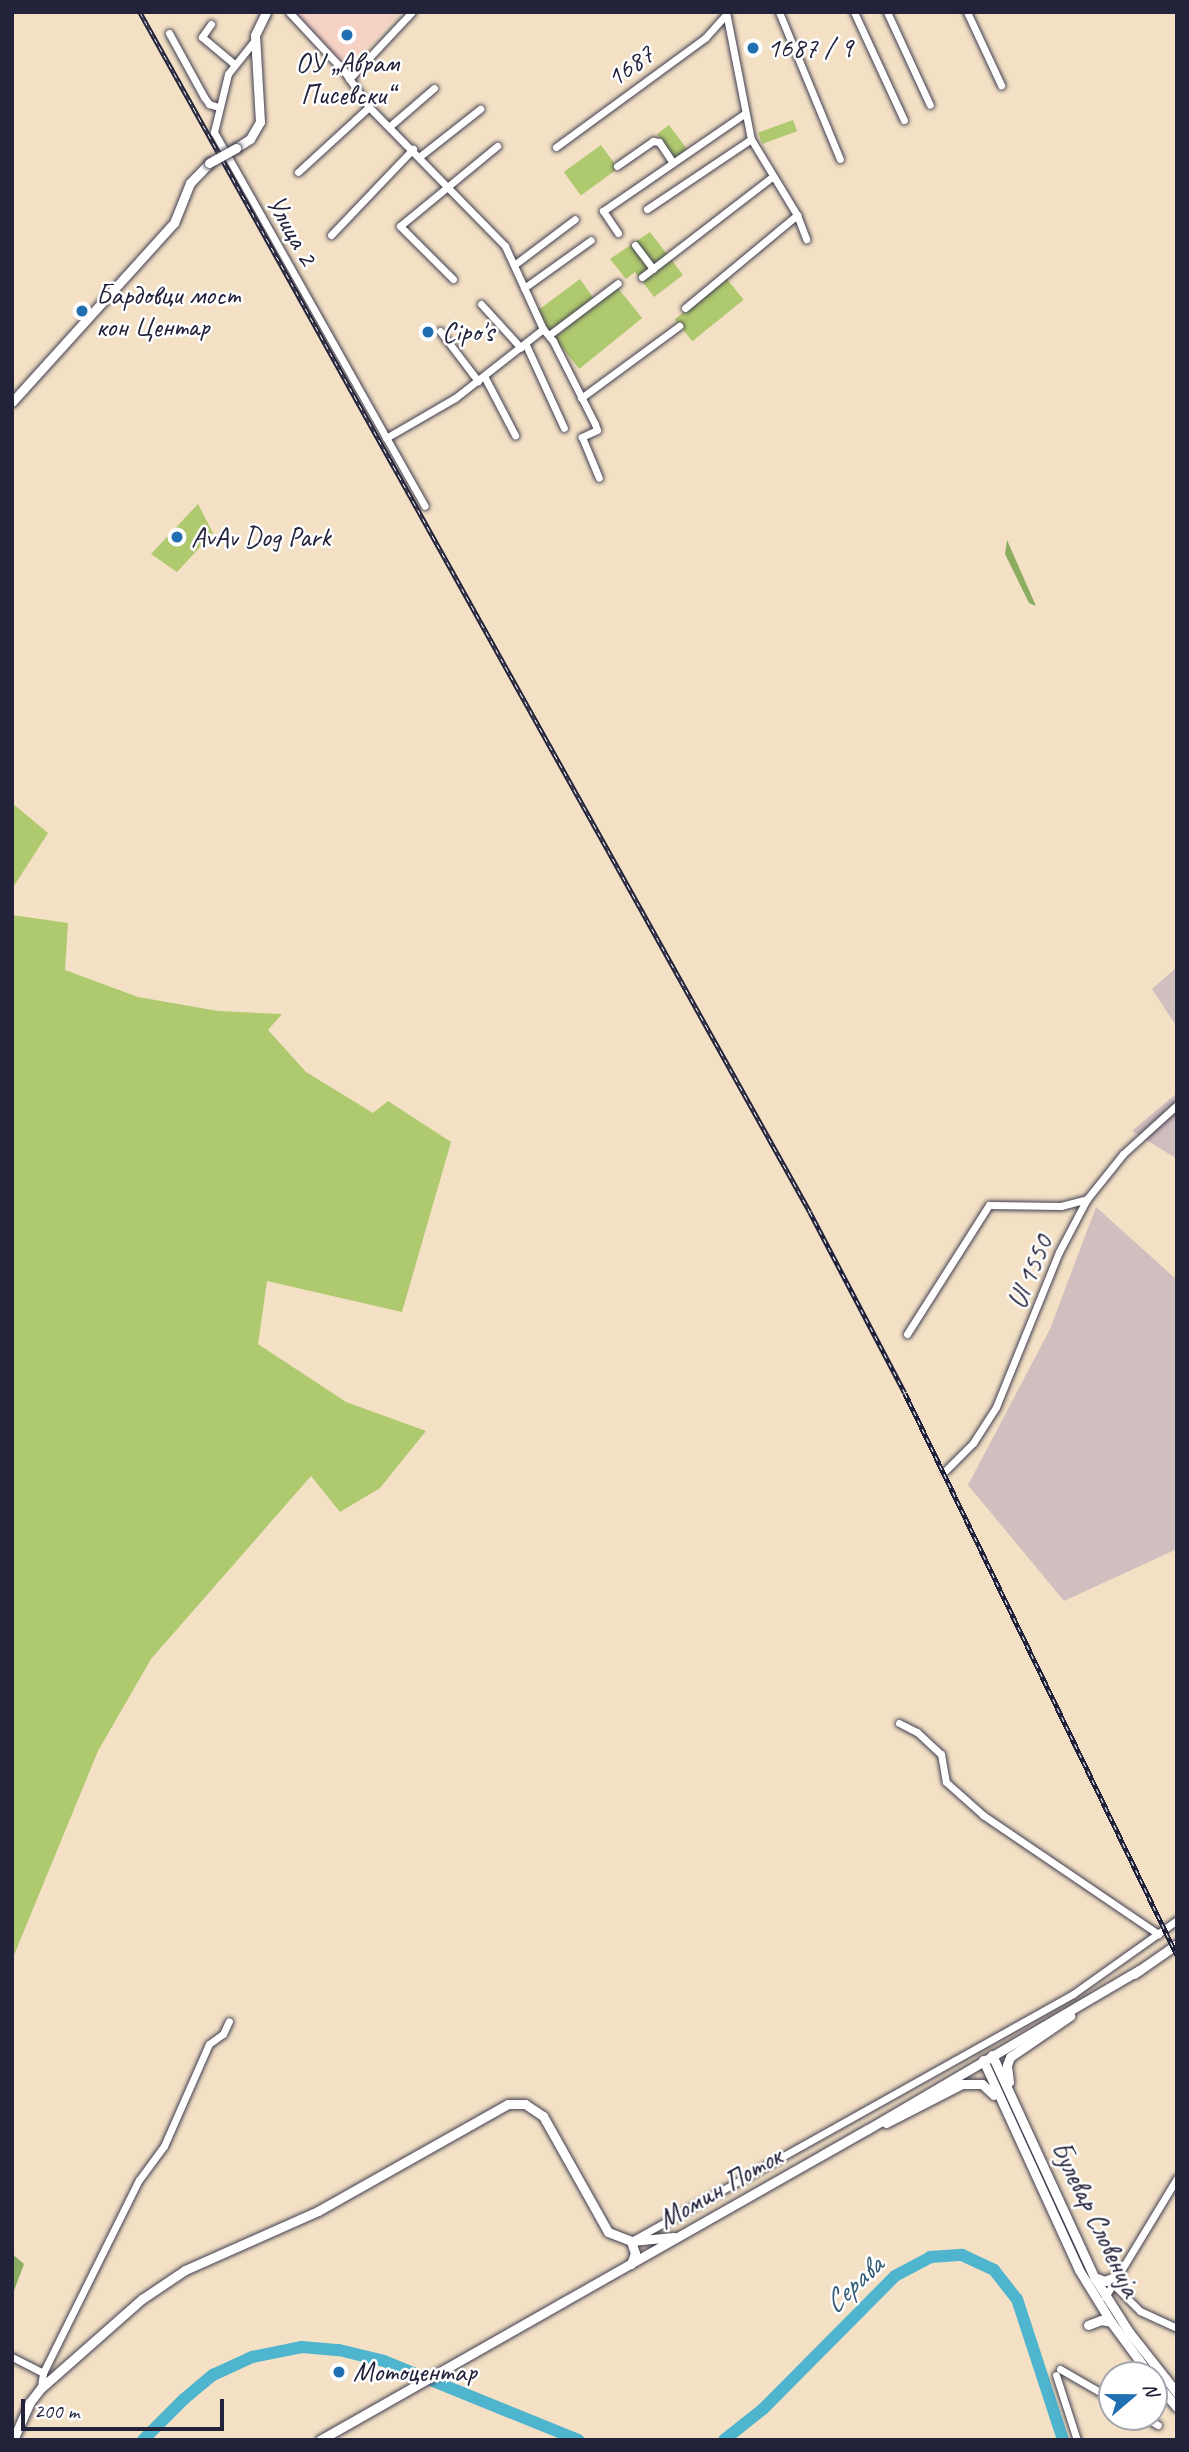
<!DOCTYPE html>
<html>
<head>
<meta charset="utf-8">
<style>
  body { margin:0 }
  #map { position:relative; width:1189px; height:2452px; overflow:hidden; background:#f3e0c5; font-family:Caveat,sans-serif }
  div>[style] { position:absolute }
  .built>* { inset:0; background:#f6d2c5 }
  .industrial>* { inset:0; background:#d1bfbf }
  .green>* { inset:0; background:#afc96f; transform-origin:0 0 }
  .forest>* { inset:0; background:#8bad62 }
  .river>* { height:12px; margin:-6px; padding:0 6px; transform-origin:6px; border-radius:6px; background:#4fb4ce }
  .roads { filter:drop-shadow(0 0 2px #413e50) drop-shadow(0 0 2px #413e50) }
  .minor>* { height:7px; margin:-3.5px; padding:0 3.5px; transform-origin:3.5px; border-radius:3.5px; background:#fff }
  .tertiary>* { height:9px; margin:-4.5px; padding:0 4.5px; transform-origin:4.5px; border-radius:4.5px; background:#fff }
  .rail>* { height:4.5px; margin-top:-2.25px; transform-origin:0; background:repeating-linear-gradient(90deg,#fff 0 5px,#22223b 0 10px); box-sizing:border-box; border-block:2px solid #22223b }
  .bridges { filter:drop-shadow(0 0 2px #413e50) drop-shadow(0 0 2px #413e50) }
  .tertiary-bridge>* { height:9px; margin:-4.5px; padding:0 4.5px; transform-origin:4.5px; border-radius:4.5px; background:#fff }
  .dots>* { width:19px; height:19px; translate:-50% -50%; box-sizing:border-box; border:4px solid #fff; border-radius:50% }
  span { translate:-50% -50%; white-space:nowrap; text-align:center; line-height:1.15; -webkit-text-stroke:5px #fff; paint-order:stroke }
  .poi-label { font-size:28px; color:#22223b }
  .left { translate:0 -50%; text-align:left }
  .street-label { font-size:28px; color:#22223b }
  .water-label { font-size:30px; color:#345c76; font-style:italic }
  .frame { position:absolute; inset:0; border:14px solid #22223b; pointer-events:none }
  .north { position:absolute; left:1098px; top:2361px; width:70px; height:70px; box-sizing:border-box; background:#fff; border:2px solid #a7a7b1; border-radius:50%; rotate:70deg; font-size:19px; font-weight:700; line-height:28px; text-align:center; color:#22223b }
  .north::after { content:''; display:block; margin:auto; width:24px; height:32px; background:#1f6fb2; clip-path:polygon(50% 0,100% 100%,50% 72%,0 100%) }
  .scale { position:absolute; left:21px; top:2399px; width:203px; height:32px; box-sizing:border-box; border:4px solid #22223b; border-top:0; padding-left:9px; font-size:21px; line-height:24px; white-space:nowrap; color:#22223b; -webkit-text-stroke:5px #fff; paint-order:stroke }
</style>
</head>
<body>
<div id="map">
  <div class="built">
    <div style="clip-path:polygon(291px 12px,400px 12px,347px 70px)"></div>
  </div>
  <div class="industrial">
    <div style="clip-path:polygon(1177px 967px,1177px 1027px,1152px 989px)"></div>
    <div style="clip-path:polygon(1177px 1093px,1177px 1159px,1132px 1131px)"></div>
    <div style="clip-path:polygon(1096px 1207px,1177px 1280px,1177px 1549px,1064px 1601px,968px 1485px,1050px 1329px)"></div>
  </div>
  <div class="green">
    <div style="left:793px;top:120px;width:12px;height:37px;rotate:70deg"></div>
    <div style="left:669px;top:125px;width:30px;height:15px;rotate:53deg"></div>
    <div style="left:601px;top:145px;width:29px;height:46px;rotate:54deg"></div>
    <div style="clip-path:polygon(650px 232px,683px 275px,654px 297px,635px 272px,626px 279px,610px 259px)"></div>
    <div style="left:726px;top:278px;width:28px;height:66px;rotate:51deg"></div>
    <div style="clip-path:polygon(580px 279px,594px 299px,551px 332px,546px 329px,537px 311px)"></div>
    <div style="left:617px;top:287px;width:40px;height:81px;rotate:51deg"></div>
    <div style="clip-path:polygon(198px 504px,213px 533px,177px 572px,151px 554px)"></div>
    <div style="clip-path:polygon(12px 803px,48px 833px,12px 889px)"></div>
    <div style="clip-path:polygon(12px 915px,68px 923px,65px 970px,138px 997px,218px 1011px,282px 1014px,268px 1030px,306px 1072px,373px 1113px,388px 1101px,451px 1142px,402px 1312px,267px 1281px,258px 1344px,346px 1402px,426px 1431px,380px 1488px,340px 1512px,311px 1476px,151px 1659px,98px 1751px,12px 1960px)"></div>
  </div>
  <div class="forest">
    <div style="clip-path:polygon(1007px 540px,1036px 606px,1029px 603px,1005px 554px)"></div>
    <div style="clip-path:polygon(12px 2254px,24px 2264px,12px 2296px)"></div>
  </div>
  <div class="river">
    <div style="left:143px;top:2440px;width:58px;rotate:-45deg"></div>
    <div style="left:184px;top:2399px;width:38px;rotate:-40deg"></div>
    <div style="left:213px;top:2375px;width:43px;rotate:-24.8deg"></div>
    <div style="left:252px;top:2357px;width:51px;rotate:-11.3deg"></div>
    <div style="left:302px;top:2347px;width:37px;rotate:5deg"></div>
    <div style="left:339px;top:2350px;width:46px;rotate:13.7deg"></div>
    <div style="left:384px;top:2361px;width:210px;rotate:22.1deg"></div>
    <div style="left:724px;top:2440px;width:50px;rotate:-38.5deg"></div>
    <div style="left:763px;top:2409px;width:187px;rotate:-45.2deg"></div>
    <div style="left:895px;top:2276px;width:40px;rotate:-28deg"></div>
    <div style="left:930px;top:2257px;width:32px;rotate:-4deg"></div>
    <div style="left:962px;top:2255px;width:35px;rotate:25deg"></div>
    <div style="left:994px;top:2270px;width:37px;rotate:52deg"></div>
    <div style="left:1017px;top:2299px;width:148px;rotate:71.9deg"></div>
  </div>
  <div class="roads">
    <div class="minor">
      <div style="left:289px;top:12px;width:81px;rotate:47deg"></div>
      <div style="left:344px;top:71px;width:44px;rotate:55.2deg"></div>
      <div style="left:369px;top:107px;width:194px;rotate:45.6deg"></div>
      <div style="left:505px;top:246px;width:91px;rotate:65.4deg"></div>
      <div style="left:543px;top:329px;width:16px;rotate:50deg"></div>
      <div style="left:553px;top:341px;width:93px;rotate:63.2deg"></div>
      <div style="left:595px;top:424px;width:6px;rotate:72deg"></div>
      <div style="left:597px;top:430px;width:17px;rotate:155deg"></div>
      <div style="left:582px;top:437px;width:44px;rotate:67.5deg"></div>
      <div style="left:726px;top:12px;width:129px;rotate:78.9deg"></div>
      <div style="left:751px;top:139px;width:89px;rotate:58.8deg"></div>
      <div style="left:797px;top:215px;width:26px;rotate:69deg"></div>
      <div style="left:779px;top:12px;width:159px;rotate:67.5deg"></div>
      <div style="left:854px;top:12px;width:119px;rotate:65.2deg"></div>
      <div style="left:887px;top:12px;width:102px;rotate:65.2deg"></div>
      <div style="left:967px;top:12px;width:81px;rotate:65deg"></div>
      <div style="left:211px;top:24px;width:16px;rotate:125deg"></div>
      <div style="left:202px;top:37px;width:40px;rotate:40deg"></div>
      <div style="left:169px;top:33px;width:73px;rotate:61.3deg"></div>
      <div style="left:204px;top:97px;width:9px;rotate:54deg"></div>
      <div style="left:209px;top:104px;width:9px;rotate:18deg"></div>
      <div style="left:255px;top:40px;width:43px;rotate:128.5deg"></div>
      <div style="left:228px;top:74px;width:60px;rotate:103.6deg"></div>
      <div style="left:214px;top:132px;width:429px;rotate:60.6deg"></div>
      <div style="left:349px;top:79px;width:92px;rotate:-46.8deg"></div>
      <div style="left:390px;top:126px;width:58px;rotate:-40.8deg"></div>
      <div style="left:556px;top:147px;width:185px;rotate:-36.2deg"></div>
      <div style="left:705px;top:38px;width:31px;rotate:-48deg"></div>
      <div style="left:419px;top:157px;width:78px;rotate:-38.2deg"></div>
      <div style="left:617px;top:166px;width:44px;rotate:-34.8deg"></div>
      <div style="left:653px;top:141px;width:6px;rotate:9deg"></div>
      <div style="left:659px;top:142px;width:25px;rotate:56deg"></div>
      <div style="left:298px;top:172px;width:96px;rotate:-42.5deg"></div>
      <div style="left:647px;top:209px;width:125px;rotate:-33.9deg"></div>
      <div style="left:618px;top:233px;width:27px;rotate:-124deg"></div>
      <div style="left:603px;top:211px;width:171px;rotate:-34.5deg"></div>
      <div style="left:331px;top:235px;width:119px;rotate:-46.4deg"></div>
      <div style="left:635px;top:245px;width:30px;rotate:53deg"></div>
      <div style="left:514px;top:265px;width:76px;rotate:-37deg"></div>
      <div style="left:642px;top:277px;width:164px;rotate:-37.6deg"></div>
      <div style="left:453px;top:279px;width:75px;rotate:-135deg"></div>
      <div style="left:400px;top:226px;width:126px;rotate:-39.5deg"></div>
      <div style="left:524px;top:288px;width:82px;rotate:-35.6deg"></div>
      <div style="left:481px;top:304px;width:59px;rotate:47.7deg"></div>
      <div style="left:685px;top:308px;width:146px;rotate:-39.7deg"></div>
      <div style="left:440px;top:331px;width:63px;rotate:52.8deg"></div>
      <div style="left:549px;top:335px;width:86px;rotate:-37deg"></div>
      <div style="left:526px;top:345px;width:91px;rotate:65.4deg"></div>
      <div style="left:484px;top:376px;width:67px;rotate:62.3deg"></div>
      <div style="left:581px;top:398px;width:122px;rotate:-36.3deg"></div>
      <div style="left:386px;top:438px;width:80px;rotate:-30.1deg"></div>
      <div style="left:455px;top:398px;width:112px;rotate:-38.1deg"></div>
      <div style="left:907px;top:1334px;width:153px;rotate:-57.6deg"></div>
      <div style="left:989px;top:1205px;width:72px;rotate:0.8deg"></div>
      <div style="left:1061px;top:1206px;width:27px;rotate:-15deg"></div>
      <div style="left:946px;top:1470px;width:38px;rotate:-45deg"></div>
      <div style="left:973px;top:1443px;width:43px;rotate:-57.4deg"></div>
      <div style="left:996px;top:1407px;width:167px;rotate:-67.9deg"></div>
      <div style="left:1059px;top:1252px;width:60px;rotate:-62.2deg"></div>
      <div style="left:1087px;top:1199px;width:58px;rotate:-51.3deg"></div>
      <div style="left:1123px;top:1154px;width:73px;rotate:-42.2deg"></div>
      <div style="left:899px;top:1723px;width:20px;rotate:27deg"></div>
      <div style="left:917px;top:1732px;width:33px;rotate:43deg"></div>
      <div style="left:941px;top:1754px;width:28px;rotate:80deg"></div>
      <div style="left:946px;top:1782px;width:50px;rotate:41.7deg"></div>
      <div style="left:983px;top:1815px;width:212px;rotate:34.2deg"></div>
      <div style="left:635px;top:2239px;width:502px;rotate:-29.22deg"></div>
      <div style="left:1073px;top:1994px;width:128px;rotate:-35.4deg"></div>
      <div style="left:1113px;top:2284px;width:38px;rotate:45deg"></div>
      <div style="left:1140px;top:2311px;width:41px;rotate:24.7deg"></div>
      <div style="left:1105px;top:2297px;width:139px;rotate:-58.8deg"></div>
      <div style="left:12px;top:2357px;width:35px;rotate:27deg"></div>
      <div style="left:43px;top:2373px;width:15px;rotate:98deg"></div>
      <div style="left:1060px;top:2369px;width:60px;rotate:30deg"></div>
      <div style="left:43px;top:2373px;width:216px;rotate:-63.6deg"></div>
      <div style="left:139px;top:2180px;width:42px;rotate:-53.7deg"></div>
      <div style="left:164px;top:2146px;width:111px;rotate:-66.2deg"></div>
      <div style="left:209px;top:2044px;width:17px;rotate:-36deg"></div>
      <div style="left:223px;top:2034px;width:14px;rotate:-65deg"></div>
      <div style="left:1056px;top:2375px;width:68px;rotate:72.1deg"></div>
      <div style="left:1144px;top:2417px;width:16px;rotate:30deg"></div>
    </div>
    <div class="tertiary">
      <div style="left:236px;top:148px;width:17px;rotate:-33deg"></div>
      <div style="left:250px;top:139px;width:20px;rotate:-60deg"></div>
      <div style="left:260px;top:122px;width:87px;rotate:-93.3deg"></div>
      <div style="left:255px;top:35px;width:25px;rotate:-64deg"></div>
      <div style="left:12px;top:402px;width:241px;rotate:-47.9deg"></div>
      <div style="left:174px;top:223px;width:43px;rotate:-68.2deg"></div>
      <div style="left:190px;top:183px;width:28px;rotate:-46deg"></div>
      <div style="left:1134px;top:1974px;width:52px;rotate:-34.9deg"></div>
      <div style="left:992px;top:2055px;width:244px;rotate:65.3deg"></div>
      <div style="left:1094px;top:2277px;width:65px;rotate:57.5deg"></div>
      <div style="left:1129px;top:2332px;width:78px;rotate:51.8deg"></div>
      <div style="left:983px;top:2060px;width:231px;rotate:65.4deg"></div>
      <div style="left:1079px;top:2270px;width:61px;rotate:58.4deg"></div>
      <div style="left:1111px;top:2322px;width:66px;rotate:53.7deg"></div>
      <div style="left:1009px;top:2082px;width:17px;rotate:-97deg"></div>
      <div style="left:1007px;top:2065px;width:9px;rotate:-69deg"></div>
      <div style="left:1010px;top:2057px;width:73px;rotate:-34.3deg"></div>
      <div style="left:886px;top:2123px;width:85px;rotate:-27.2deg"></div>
      <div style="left:962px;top:2084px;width:20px"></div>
      <div style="left:982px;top:2084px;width:16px;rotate:43deg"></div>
      <div style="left:631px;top:2241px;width:13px;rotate:72deg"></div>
      <div style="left:635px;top:2253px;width:12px;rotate:110deg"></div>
      <div style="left:1094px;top:2277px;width:12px;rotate:20deg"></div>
      <div style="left:1105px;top:2281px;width:15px;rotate:-23deg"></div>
      <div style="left:1088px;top:2325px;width:14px;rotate:-21deg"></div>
      <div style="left:1101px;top:2320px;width:10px;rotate:11deg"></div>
      <div style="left:1154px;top:2380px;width:35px;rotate:50deg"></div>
      <div style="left:13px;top:2440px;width:42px;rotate:-65.9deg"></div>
      <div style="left:30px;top:2402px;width:18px;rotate:-52deg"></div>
      <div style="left:41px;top:2388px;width:135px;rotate:-41.4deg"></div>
      <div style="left:142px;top:2299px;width:52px;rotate:-34deg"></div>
      <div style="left:185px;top:2270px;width:145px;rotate:-23.9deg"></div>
      <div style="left:318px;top:2211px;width:218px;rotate:-29.4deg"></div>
      <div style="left:508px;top:2104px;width:17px"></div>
      <div style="left:525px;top:2104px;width:22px;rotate:34deg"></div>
      <div style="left:543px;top:2116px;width:133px;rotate:60.7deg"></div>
      <div style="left:608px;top:2232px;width:25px;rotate:21deg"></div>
      <div style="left:631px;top:2241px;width:43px;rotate:-5.3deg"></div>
      <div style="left:320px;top:2440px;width:630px;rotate:-29.58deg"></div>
      <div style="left:868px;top:2129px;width:314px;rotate:-30.4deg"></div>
    </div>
  </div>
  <div class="rail">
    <div style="left:140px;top:12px;width:1374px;rotate:60.82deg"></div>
    <div style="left:810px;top:1212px;width:204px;rotate:62.3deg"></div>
    <div style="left:905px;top:1393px;width:624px;rotate:64.17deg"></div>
  </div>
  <div class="bridges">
    <div class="tertiary-bridge">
      <div style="left:209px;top:163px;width:31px;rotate:-29deg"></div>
    </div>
  </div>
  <div class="dots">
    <div style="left:347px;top:35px;background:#1f6fb2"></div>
    <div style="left:753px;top:48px;background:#1f6fb2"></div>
    <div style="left:82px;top:311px;background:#1f6fb2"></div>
    <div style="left:428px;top:332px;background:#1f6fb2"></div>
    <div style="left:177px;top:537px;background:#1f6fb2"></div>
    <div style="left:339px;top:2372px;background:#1f6fb2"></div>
  </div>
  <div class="poi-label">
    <span class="left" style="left:767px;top:48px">1687 / 9</span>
    <span style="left:347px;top:79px">ОУ „Аврам<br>Писевски“</span>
    <span class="left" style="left:96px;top:311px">Бардовци мост<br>кон Центар</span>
    <span class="left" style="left:442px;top:332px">Cipo's</span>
    <span class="left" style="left:191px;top:537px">AvAv Dog Park</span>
    <span class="left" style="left:353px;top:2372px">Мотоцентар</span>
  </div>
  <div class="street-label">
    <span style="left:630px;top:66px;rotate:-36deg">1687</span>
    <span style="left:292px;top:230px;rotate:61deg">Улица 2</span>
    <span style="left:1030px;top:1272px;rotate:-68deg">Ul 1550</span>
    <span style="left:720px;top:2188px;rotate:-30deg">Момин Поток</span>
    <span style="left:1096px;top:2219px;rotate:64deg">Булевар Словенија</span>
  </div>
  <div class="water-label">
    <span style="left:853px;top:2284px;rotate:-43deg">Серава</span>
  </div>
  <div class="frame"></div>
  <div class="north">N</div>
  <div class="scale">200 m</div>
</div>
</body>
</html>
